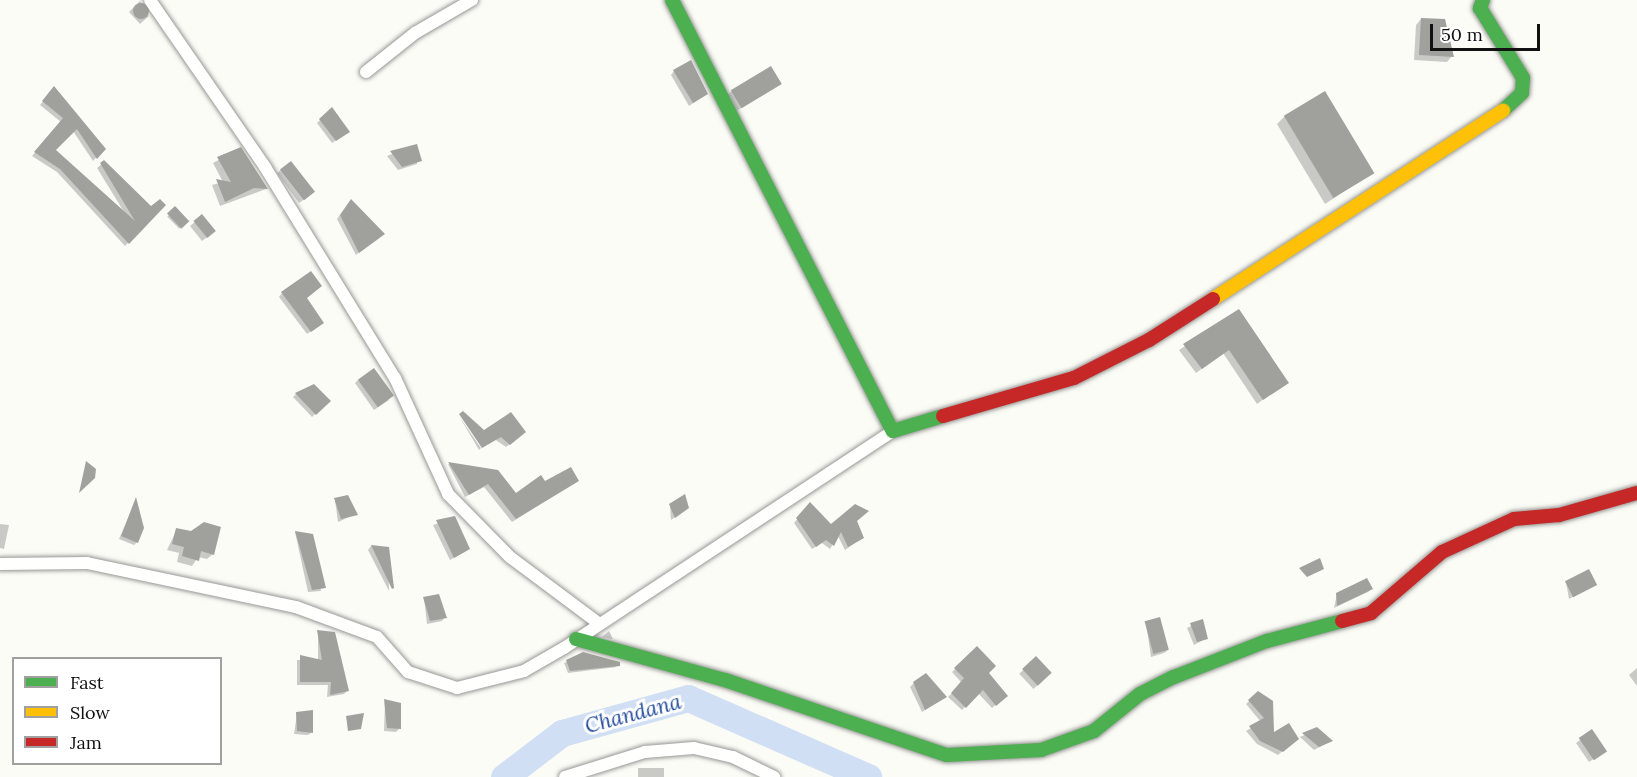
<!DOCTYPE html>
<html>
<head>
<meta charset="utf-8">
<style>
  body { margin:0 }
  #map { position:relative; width:1637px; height:777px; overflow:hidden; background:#fcfcf7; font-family:Lora,serif }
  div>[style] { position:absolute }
  .shadow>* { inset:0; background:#0003; transform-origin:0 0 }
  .river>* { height:27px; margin:-13.5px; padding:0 13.5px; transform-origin:13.5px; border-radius:13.5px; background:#d0dff4 }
  .building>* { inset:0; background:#a0a09c; transform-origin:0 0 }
  .round { border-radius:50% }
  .roads { filter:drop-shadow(0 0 2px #979795) drop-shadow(0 0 2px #979795) }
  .street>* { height:12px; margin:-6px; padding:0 6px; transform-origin:6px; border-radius:6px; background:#fffffe }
  .fast>* { height:14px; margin:-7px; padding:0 7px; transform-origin:7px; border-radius:7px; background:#4caf50 }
  .slow>* { height:14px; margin:-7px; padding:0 7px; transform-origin:7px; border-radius:7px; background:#ffc107 }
  .jam>* { height:14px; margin:-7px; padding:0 7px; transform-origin:7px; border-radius:7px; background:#c62828 }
  span { translate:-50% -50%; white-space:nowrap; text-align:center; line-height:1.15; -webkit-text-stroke:6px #fff; paint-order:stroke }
  .water-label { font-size:21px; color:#214a9b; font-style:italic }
  .legend { position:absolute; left:12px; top:657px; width:210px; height:108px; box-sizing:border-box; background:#fff; border:2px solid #a0a0a0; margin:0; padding:8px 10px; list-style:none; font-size:18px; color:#111 }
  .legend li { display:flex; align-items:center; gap:12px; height:30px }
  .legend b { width:30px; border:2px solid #a0a0a0 }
  .scale { position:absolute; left:1430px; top:24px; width:110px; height:27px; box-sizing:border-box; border:3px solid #111; border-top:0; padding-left:8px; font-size:18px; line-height:21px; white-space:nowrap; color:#111; -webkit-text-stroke:4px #fff; paint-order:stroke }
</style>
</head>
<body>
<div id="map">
  <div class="shadow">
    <div style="clip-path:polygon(140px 1px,149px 16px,140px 24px,129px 12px)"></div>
    <div style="clip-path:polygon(1421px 19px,1452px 56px,1447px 62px,1414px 60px,1416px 25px)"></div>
    <div style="clip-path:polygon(674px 71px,707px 94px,689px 106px,671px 75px)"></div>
    <div style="clip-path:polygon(780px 83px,735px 112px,726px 96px,732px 91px)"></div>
    <div style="clip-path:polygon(51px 91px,104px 149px,93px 161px,73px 131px,54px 150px,124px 212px,97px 168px,104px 162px,151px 208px,164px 205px,125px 246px,57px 172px,32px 156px,61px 122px,40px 105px)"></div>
    <div style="clip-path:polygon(332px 109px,344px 135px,332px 143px,317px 123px)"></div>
    <div style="clip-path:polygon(1285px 116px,1372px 173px,1325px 204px,1277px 124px)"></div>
    <div style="clip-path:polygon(416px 145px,417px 164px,398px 170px,387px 156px)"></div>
    <div style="clip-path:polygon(240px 148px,266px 189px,220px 206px,212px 185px,223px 182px,213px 163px)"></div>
    <div style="clip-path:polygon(290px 163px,309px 196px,299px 203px,277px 173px)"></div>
    <div style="clip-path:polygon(348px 204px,379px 237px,356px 255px,337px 219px)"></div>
    <div style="left:175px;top:209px;width:17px;height:11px;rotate:45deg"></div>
    <div style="clip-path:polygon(202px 216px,210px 235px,202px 241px,190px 226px)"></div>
    <div style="clip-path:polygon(282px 293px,319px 326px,307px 334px,279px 297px)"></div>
    <div style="clip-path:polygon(1239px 311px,1287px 382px,1257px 404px,1223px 353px,1196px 373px,1179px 350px)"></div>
    <div style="clip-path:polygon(358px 380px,389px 400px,374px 410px,355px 383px)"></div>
    <div style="clip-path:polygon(296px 394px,328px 401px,312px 417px,293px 397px)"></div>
    <div style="clip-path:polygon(459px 416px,481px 448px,479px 450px)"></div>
    <div style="clip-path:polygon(484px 432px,522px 435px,506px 447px)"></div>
    <div style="clip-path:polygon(448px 464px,497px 471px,515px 495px,544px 483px,577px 481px,512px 522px,484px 487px,465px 497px)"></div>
    <div style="clip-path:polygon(136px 500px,137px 542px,134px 545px,119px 539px)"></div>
    <div style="clip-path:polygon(335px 500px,356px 514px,338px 522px)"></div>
    <div style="clip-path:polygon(810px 504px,831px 526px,855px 521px,858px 541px,845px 550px,838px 536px,830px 549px,822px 543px,812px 549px,794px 523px)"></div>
    <div style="clip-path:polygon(670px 506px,684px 511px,671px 520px)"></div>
    <div style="clip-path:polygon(454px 518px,464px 552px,450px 560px,433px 525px)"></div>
    <div style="clip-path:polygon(0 524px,9px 525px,4px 549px,0 548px)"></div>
    <div style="clip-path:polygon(177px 529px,213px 554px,207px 559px,198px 557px,192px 566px,177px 562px,179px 553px,167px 550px)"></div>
    <div style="clip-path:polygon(295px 532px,312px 535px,321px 591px,308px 592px)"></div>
    <div style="clip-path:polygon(371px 546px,388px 548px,389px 591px,368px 550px)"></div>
    <div style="clip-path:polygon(1566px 582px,1595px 585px,1569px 599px)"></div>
    <div style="clip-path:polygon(1371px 589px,1368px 592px,1334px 608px,1337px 594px)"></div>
    <div style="clip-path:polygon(424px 598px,445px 617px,442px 621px,427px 624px)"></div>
    <div style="clip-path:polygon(1202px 621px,1207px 638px,1194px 645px,1187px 628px)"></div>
    <div style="clip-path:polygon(1146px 623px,1168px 650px,1164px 653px,1151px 657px)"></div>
    <div style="clip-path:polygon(609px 631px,613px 639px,612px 639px,602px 637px)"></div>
    <div style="clip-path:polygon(318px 632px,347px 691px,344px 694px,327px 697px,328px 685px,297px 685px,297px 660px,318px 660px)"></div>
    <div style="clip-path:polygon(977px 648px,987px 673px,1006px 696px,992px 708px,978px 693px,962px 710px,948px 697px,962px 683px,952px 672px)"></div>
    <div style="clip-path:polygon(584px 655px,617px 667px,568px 673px,564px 663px)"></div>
    <div style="left:1036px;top:658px;width:21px;height:23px;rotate:47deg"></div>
    <div style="clip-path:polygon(1637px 668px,1637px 686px,1629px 675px)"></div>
    <div style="clip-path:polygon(914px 683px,941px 700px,922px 712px,910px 687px)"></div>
    <div style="clip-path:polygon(1258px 693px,1273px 735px,1297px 738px,1278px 755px,1257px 744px,1246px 731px,1261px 722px,1246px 704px)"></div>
    <div style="clip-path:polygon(385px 701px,399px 729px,396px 732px,384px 731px)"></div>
    <div style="clip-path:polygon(297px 714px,312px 732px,308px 735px,294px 734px)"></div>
    <div style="clip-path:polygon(1317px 729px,1331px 741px,1314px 750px,1300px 737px)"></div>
    <div style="clip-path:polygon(1592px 731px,1601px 754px,1589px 762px,1576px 743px)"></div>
    <div style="left:638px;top:768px;width:26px;height:10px"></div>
  </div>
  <div class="river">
    <div style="left:504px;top:777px;width:73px;rotate:-37.2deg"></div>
    <div style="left:562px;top:733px;width:131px;rotate:-15.5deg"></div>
    <div style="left:688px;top:698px;width:197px;rotate:23.7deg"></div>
  </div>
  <div class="building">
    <div class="round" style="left:133px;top:3px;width:16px;height:16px"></div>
    <div style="clip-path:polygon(1421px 18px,1445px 19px,1454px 57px,1419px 55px)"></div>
    <div style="clip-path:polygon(691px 60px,708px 94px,693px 103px,673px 70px)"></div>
    <div style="left:771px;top:66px;width:21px;height:47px;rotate:59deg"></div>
    <div style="clip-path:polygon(54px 86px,106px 149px,97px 159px,77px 129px,56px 150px,135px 221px,100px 163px,104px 160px,151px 206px,160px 199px,166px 205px,129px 244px,60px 169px,34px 152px,63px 118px,42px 101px)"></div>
    <div style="left:1325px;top:91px;width:96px;height:48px;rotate:59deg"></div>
    <div style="clip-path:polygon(332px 107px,350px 132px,336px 141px,319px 119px)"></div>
    <div style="clip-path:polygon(417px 144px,422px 161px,402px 167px,390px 151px)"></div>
    <div style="clip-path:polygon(241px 147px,268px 189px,254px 188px,225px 202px,216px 179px,231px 182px,217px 157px)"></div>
    <div style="left:291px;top:161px;width:39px;height:14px;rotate:52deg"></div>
    <div style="clip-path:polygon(351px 199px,385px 234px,359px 253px,340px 215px)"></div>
    <div style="left:175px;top:206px;width:21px;height:11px;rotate:47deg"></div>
    <div style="left:202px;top:214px;width:22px;height:11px;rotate:51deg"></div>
    <div style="clip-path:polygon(311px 271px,322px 286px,307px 298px,324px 323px,311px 332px,281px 292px)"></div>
    <div style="clip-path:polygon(1239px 309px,1289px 383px,1263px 400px,1229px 350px,1202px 369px,1183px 344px)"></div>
    <div style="left:374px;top:368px;width:34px;height:20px;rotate:54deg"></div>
    <div style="clip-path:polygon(314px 384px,331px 401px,316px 415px,295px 393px)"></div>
    <div style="clip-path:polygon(463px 411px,484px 430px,511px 412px,526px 432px,510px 445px,501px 437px,482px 448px,459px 414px)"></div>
    <div style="clip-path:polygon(86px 461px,96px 469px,95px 478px,79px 493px)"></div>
    <div style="clip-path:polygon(448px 462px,498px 470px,516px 493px,541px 475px,545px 481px,571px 467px,579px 481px,516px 519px,488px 484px,469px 495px)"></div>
    <div style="clip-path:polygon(685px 494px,689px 508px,675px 518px,669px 504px)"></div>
    <div style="clip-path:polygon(348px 495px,358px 515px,341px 519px,334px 498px)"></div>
    <div style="clip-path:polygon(136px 497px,144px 528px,138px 543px,121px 536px)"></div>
    <div style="clip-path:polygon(810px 502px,831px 524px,855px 504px,869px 511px,857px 521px,864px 538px,848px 547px,841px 532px,834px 546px,826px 540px,816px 547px,796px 518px)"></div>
    <div style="clip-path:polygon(455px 516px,470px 549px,454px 558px,436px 520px)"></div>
    <div style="clip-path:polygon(204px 522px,221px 527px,214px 555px,201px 551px,199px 561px,182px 556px,184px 547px,172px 544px,176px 528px,191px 531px)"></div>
    <div style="clip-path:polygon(295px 531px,313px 534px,326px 588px,312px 590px)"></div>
    <div style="clip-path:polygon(371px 545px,389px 547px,394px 588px,392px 589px)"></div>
    <div style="clip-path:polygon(1320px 558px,1324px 569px,1307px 577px,1299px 568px)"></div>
    <div style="left:1589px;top:569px;width:18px;height:27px;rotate:63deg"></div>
    <div style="clip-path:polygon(1367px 578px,1373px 589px,1337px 606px,1336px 593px)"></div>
    <div style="clip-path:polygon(439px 594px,447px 618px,430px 621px,423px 597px)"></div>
    <div style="left:1160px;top:617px;width:34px;height:16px;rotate:75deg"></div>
    <div style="clip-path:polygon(1203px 619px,1208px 639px,1197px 642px,1190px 623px)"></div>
    <div style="clip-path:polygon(317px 630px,335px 632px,349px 691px,330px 695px,331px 682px,300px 682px,300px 655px,322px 660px)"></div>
    <div style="clip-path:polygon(977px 646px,996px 666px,989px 673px,1008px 696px,996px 706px,983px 690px,966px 708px,951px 693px,964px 678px,954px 668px)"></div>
    <div style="clip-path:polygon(583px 652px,620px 662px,620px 666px,570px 671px,566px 660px)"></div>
    <div style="left:1036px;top:656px;width:23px;height:19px;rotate:47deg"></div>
    <div style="clip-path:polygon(926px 673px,947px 697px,925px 710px,913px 682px)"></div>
    <div style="clip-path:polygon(1258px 691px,1273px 701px,1274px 732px,1289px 723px,1299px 739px,1283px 752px,1260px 741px,1249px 726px,1264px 718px,1248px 700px)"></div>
    <div style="clip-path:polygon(384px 699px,401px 703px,401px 729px,387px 728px)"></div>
    <div style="clip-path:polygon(313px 710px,313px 733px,297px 731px,296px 712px)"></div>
    <div style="clip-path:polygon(364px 713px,361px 729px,348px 731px,346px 716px)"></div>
    <div style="clip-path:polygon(1317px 727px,1333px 741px,1319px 747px,1302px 733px)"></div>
    <div style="left:1592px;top:729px;width:27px;height:16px;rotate:56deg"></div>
  </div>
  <div class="roads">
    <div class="street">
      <div style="left:150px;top:0;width:203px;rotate:55.4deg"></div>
      <div style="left:265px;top:167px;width:248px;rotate:58.4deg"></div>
      <div style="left:395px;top:378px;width:128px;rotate:65.4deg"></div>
      <div style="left:448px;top:494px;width:88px;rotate:45.5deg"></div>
      <div style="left:510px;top:557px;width:109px;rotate:36.8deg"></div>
      <div style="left:366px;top:72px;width:63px;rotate:-38.5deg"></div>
      <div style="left:415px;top:33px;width:66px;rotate:-30.1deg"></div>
      <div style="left:0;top:564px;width:87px;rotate:-0.7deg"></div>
      <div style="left:87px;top:563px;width:214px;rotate:11.9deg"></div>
      <div style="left:296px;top:607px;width:86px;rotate:20.3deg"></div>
      <div style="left:377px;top:637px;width:47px;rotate:48.5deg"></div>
      <div style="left:408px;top:672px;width:52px;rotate:18.1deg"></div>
      <div style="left:457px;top:688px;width:69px;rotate:-14.2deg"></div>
      <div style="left:524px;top:671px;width:46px;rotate:-29.9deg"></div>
      <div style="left:564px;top:648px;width:394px;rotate:-33.4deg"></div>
      <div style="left:565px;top:777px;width:84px;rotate:-17.4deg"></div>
      <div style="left:645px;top:752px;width:49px;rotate:-4.7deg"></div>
      <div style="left:694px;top:748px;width:40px;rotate:13deg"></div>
      <div style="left:733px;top:757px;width:46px;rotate:26deg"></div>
    </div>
    <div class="fast">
      <div style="left:672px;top:0;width:484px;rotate:62.9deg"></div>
      <div style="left:893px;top:431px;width:52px;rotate:-16.7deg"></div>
      <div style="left:1483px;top:0;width:9px;rotate:111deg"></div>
      <div style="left:1480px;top:8px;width:82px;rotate:58.4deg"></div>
      <div style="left:1523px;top:78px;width:15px;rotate:94deg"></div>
      <div style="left:1522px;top:93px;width:26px;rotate:137deg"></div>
      <div style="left:576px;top:639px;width:155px;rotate:15.4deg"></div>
      <div style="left:725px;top:680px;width:234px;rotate:18.7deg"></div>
      <div style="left:947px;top:755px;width:94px;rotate:-3deg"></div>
      <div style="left:1041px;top:750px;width:56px;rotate:-19.7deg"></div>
      <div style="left:1094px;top:731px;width:59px;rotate:-38.8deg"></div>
      <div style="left:1140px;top:694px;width:38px;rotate:-27deg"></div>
      <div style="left:1174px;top:677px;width:100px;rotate:-21.2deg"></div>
      <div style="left:1267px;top:641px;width:78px;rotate:-14.9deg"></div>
    </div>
    <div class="slow">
      <div style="left:1213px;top:299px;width:346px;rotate:-33deg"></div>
    </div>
    <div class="jam">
      <div style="left:943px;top:416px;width:136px;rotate:-16.2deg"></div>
      <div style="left:1074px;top:378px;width:84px;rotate:-26.9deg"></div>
      <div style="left:1149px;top:340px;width:76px;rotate:-32.6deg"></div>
      <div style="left:1342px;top:621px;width:30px;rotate:-15deg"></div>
      <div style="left:1371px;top:613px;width:94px;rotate:-40.7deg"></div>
      <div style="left:1442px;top:552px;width:79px;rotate:-24.6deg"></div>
      <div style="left:1514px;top:519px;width:45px;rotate:-5.1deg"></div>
      <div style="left:1559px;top:515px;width:81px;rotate:-15.8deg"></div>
    </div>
  </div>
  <div class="water-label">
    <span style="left:633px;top:714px;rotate:-15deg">Chandana</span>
  </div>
  <ul class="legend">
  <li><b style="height:8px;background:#4caf50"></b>Fast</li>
  <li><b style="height:8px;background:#ffc107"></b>Slow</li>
  <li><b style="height:8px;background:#c62828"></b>Jam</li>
  </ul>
  <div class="scale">50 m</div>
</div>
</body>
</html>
